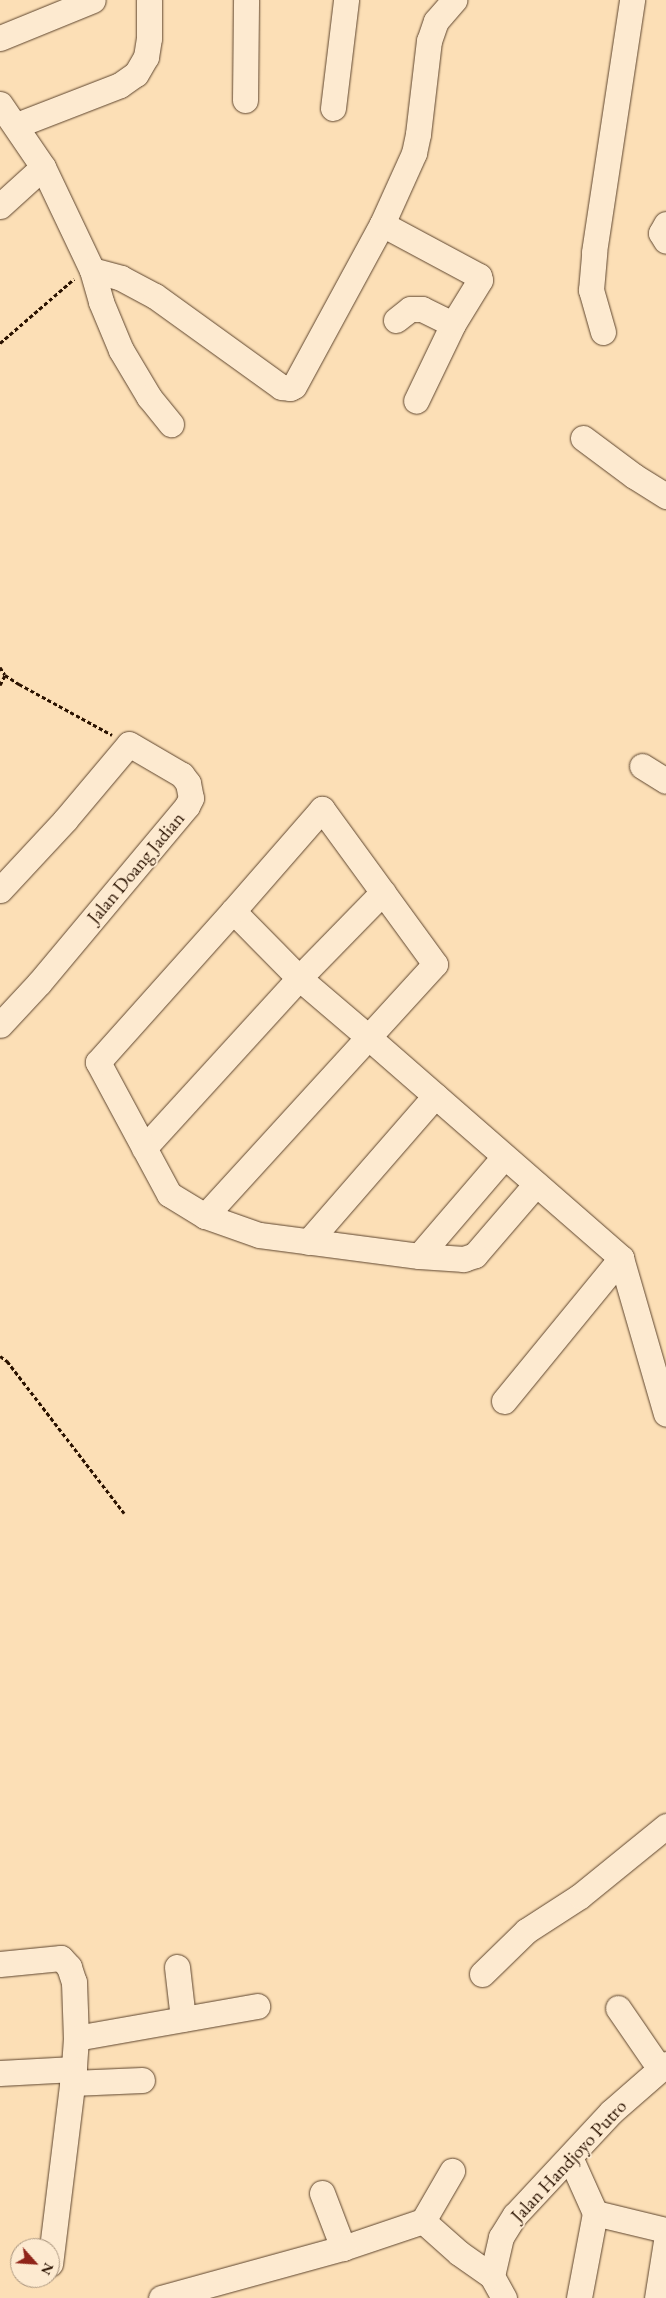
<!DOCTYPE html>
<html>
<head>
<meta charset="utf-8">
<style>
  body { margin:0 }
  #map { position:relative; width:666px; height:2298px; overflow:hidden; background:#fcdfb6; font-family:"EB Garamond",serif }
  div>[style] { position:absolute }
  .path>* { height:3px; margin-top:-1.5px; transform-origin:0; background:repeating-linear-gradient(90deg,#2a1200 0 4px,transparent 0 6.5px) }
  .roads { filter:drop-shadow(0 0 1px #5e452e) drop-shadow(0 0 1px #5e452e) }
  .minor>* { height:25px; margin:-12.5px; padding:0 12.5px; transform-origin:12.5px; border-radius:12.5px; background:#fdead0 }
  span { translate:-50% -50%; white-space:nowrap; text-align:center; line-height:1.15; -webkit-text-stroke:4px #fdead0; paint-order:stroke }
  .street-label { font-size:19px; color:#2a1200 }
  .north { position:absolute; left:10px; top:2238px; width:50px; height:50px; box-sizing:border-box; background:#fdead0; border:1px solid #a9947d; border-radius:50%; rotate:116deg; font-size:14px; font-weight:700; line-height:20px; text-align:center; color:#2a1200 }
  .north::after { content:''; display:block; margin:auto; width:18px; height:22px; background:#8f2418; clip-path:polygon(50% 0,100% 100%,50% 72%,0 100%) }
</style>
</head>
<body>
<div id="map">
  <div class="path">
    <div style="left:0;top:343px;width:98px;rotate:-40.9deg"></div>
    <div style="left:0;top:667px;width:9px;rotate:58deg"></div>
    <div style="left:5px;top:675px;width:17px;rotate:33deg"></div>
    <div style="left:19px;top:684px;width:106px;rotate:28.7deg"></div>
    <div style="left:0;top:685px;width:11px;rotate:-63deg"></div>
    <div style="left:0;top:1356px;width:9px;rotate:36deg"></div>
    <div style="left:7px;top:1361px;width:192px;rotate:52.4deg"></div>
  </div>
  <div class="roads">
    <div class="minor">
      <div style="left:0;top:38px;width:100px;rotate:-22.2deg"></div>
      <div style="left:245px;top:100px;width:100px;rotate:-89.4deg"></div>
      <div style="left:0;top:104px;width:76px;rotate:55.7deg"></div>
      <div style="left:43px;top:167px;width:114px;rotate:64.6deg"></div>
      <div style="left:92px;top:270px;width:33px;rotate:74deg"></div>
      <div style="left:101px;top:302px;width:52px;rotate:67.4deg"></div>
      <div style="left:121px;top:350px;width:55px;rotate:59.2deg"></div>
      <div style="left:149px;top:397px;width:35px;rotate:51deg"></div>
      <div style="left:333px;top:108px;width:109px;rotate:-83.1deg"></div>
      <div style="left:17px;top:125px;width:110px;rotate:-21.2deg"></div>
      <div style="left:120px;top:85px;width:19px;rotate:-35deg"></div>
      <div style="left:136px;top:74px;width:20px;rotate:-60deg"></div>
      <div style="left:146px;top:57px;width:19px;rotate:-81deg"></div>
      <div style="left:149px;top:38px;width:38px;rotate:-90deg"></div>
      <div style="left:0;top:206px;width:58px;rotate:-42.2deg"></div>
      <div style="left:382px;top:224px;width:110px;rotate:28.2deg"></div>
      <div style="left:479px;top:276px;width:4px;rotate:76deg"></div>
      <div style="left:480px;top:280px;width:52px;rotate:121.5deg"></div>
      <div style="left:453px;top:324px;width:85px;rotate:115.7deg"></div>
      <div style="left:666px;top:224px;width:10px;rotate:119deg"></div>
      <div style="left:661px;top:233px;width:9px;rotate:58deg"></div>
      <div style="left:92px;top:270px;width:30px;rotate:15deg"></div>
      <div style="left:121px;top:278px;width:38px;rotate:28deg"></div>
      <div style="left:155px;top:296px;width:155px;rotate:35.8deg"></div>
      <div style="left:281px;top:387px;width:9px;rotate:6deg"></div>
      <div style="left:290px;top:388px;width:4px;rotate:-27deg"></div>
      <div style="left:294px;top:386px;width:184px;rotate:-61.5deg"></div>
      <div style="left:382px;top:224px;width:78px;rotate:-65.7deg"></div>
      <div style="left:414px;top:153px;width:19px;rotate:-78deg"></div>
      <div style="left:418px;top:134px;width:94px;rotate:-83.3deg"></div>
      <div style="left:429px;top:41px;width:21px;rotate:-71deg"></div>
      <div style="left:436px;top:21px;width:28px;rotate:-49deg"></div>
      <div style="left:396px;top:320px;width:18px;rotate:-38deg"></div>
      <div style="left:410px;top:309px;width:12px"></div>
      <div style="left:422px;top:309px;width:34px;rotate:26deg"></div>
      <div style="left:603px;top:332px;width:44px;rotate:-105.9deg"></div>
      <div style="left:591px;top:290px;width:38px;rotate:-85deg"></div>
      <div style="left:594px;top:252px;width:255px;rotate:-81.4deg"></div>
      <div style="left:583px;top:438px;width:64px;rotate:36.7deg"></div>
      <div style="left:634px;top:476px;width:38px;rotate:32deg"></div>
      <div style="left:642px;top:766px;width:28px;rotate:32deg"></div>
      <div style="left:0;top:890px;width:96px;rotate:-47.1deg"></div>
      <div style="left:65px;top:820px;width:99px;rotate:-49.9deg"></div>
      <div style="left:129px;top:744px;width:61px;rotate:30.3deg"></div>
      <div style="left:182px;top:775px;width:10px;rotate:53deg"></div>
      <div style="left:188px;top:783px;width:15px;rotate:79deg"></div>
      <div style="left:191px;top:798px;width:9px;rotate:117deg"></div>
      <div style="left:187px;top:806px;width:231px;rotate:129.9deg"></div>
      <div style="left:39px;top:983px;width:57px;rotate:132.9deg"></div>
      <div style="left:144px;top:1148px;width:230px;rotate:-47.6deg"></div>
      <div style="left:299px;top:978px;width:120px;rotate:-45.7deg"></div>
      <div style="left:536px;top:1184px;width:94px;rotate:130.7deg"></div>
      <div style="left:475px;top:1255px;width:12px;rotate:160deg"></div>
      <div style="left:464px;top:1259px;width:45px;rotate:-176.2deg"></div>
      <div style="left:419px;top:1256px;width:161px;rotate:-172.5deg"></div>
      <div style="left:259px;top:1235px;width:57px;rotate:-160.6deg"></div>
      <div style="left:205px;top:1216px;width:42px;rotate:-148.6deg"></div>
      <div style="left:169px;top:1194px;width:150px;rotate:-118.3deg"></div>
      <div style="left:98px;top:1062px;width:203px;rotate:-48.2deg"></div>
      <div style="left:233px;top:911px;width:94px;rotate:45.4deg"></div>
      <div style="left:299px;top:978px;width:91px;rotate:40.5deg"></div>
      <div style="left:368px;top:1037px;width:336px;rotate:41.1deg"></div>
      <div style="left:205px;top:1216px;width:341px;rotate:-47.6deg"></div>
      <div style="left:435px;top:964px;width:192px;rotate:-126.1deg"></div>
      <div style="left:322px;top:809px;width:135px;rotate:131.1deg"></div>
      <div style="left:308px;top:1242px;width:194px;rotate:-49deg"></div>
      <div style="left:419px;top:1256px;width:130px;rotate:-49.4deg"></div>
      <div style="left:621px;top:1258px;width:162px;rotate:73.9deg"></div>
      <div style="left:504px;top:1401px;width:185px;rotate:-50.7deg"></div>
      <div style="left:0;top:1964px;width:61px;rotate:-5.6deg"></div>
      <div style="left:61px;top:1958px;width:12px;rotate:48deg"></div>
      <div style="left:69px;top:1967px;width:16px;rotate:72deg"></div>
      <div style="left:74px;top:1982px;width:56px;rotate:88deg"></div>
      <div style="left:76px;top:2038px;width:31px;rotate:94deg"></div>
      <div style="left:74px;top:2069px;width:196px;rotate:97deg"></div>
      <div style="left:177px;top:1967px;width:52px;rotate:83.4deg"></div>
      <div style="left:482px;top:1974px;width:62px;rotate:-44.3deg"></div>
      <div style="left:526px;top:1931px;width:64px;rotate:-32.9deg"></div>
      <div style="left:580px;top:1896px;width:111px;rotate:-39.1deg"></div>
      <div style="left:618px;top:2008px;width:74px;rotate:55.5deg"></div>
      <div style="left:76px;top:2038px;width:184px;rotate:-10deg"></div>
      <div style="left:0;top:2073px;width:74px;rotate:-3.1deg"></div>
      <div style="left:72px;top:2083px;width:70px;rotate:-2.5deg"></div>
      <div style="left:570px;top:2157px;width:61px;rotate:65.9deg"></div>
      <div style="left:595px;top:2213px;width:86px;rotate:100.7deg"></div>
      <div style="left:322px;top:2193px;width:59px;rotate:69.1deg"></div>
      <div style="left:343px;top:2248px;width:84px;rotate:-18.6deg"></div>
      <div style="left:423px;top:2221px;width:48px;rotate:41.6deg"></div>
      <div style="left:459px;top:2253px;width:40px;rotate:34.9deg"></div>
      <div style="left:595px;top:2213px;width:73px;rotate:13.5deg"></div>
      <div style="left:423px;top:2221px;width:58px;rotate:-59.9deg"></div>
      <div style="left:161px;top:2298px;width:189px;rotate:-15.4deg"></div>
      <div style="left:504px;top:2298px;width:25px;rotate:-119deg"></div>
      <div style="left:492px;top:2276px;width:40px;rotate:-77deg"></div>
      <div style="left:501px;top:2237px;width:26px;rotate:-58deg"></div>
      <div style="left:515px;top:2215px;width:141px;rotate:-47deg"></div>
      <div style="left:611px;top:2112px;width:73px;rotate:-41.1deg"></div>
      <div style="left:657px;top:2298px;width:58px;rotate:-81deg"></div>
    </div>
  </div>
  <div class="street-label">
    <span style="left:136px;top:868px;rotate:-50deg">Jalan Doang Jadian</span>
    <span style="left:569px;top:2161px;rotate:-47deg">Jalan Handjoyo Putro</span>
  </div>
  <div class="north">N</div>
</div>
</body>
</html>
